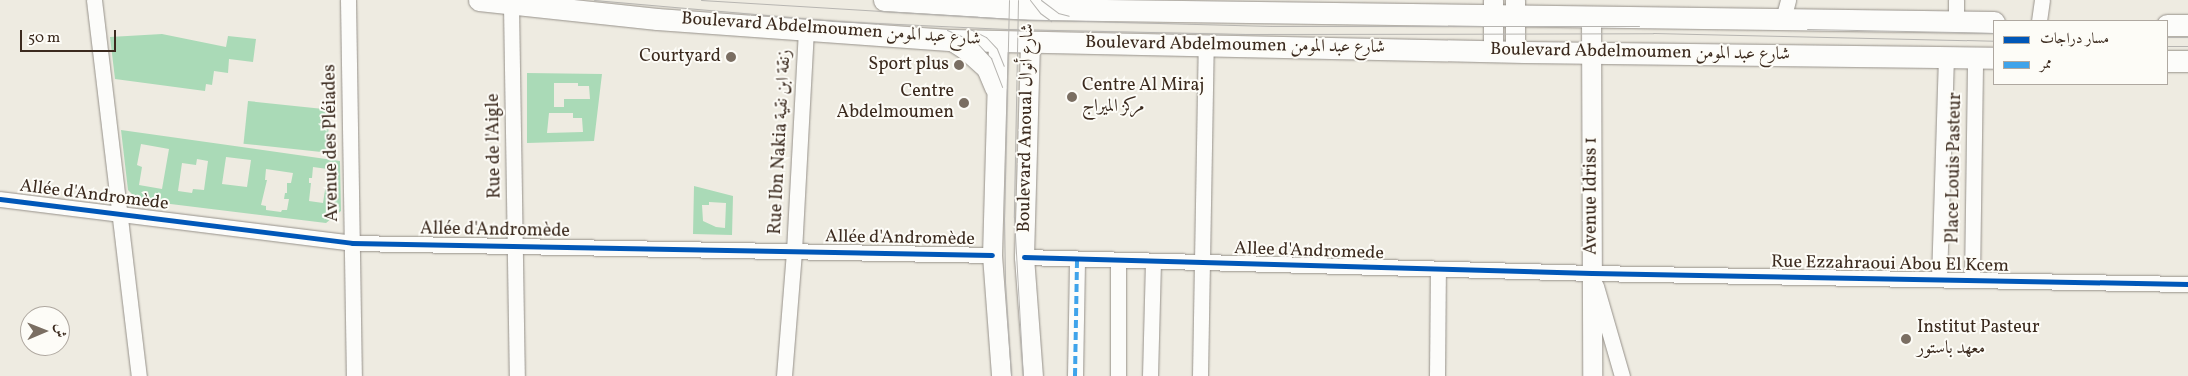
<!DOCTYPE html>
<html>
<head>
<meta charset="utf-8">
<style>
  body { margin:0 }
  #map { position:relative; width:2188px; height:376px; overflow:hidden; background:#eeebe1; font-family:Vollkorn,Amiri,serif }
  div>[style] { position:absolute }
  .green>* { inset:0; background:#aadab7; transform-origin:0 0 }
  .roads { filter:drop-shadow(0 0 1px #96918a) drop-shadow(0 0 1px #96918a) }
  .minor>* { height:15px; margin:-7.5px; padding:0 7.5px; transform-origin:7.5px; border-radius:7.5px; background:#fcfcfa }
  .tertiary>* { height:19px; margin:-9.5px; padding:0 9.5px; transform-origin:9.5px; border-radius:9.5px; background:#fcfcfa }
  .secondary>* { height:21px; margin:-10.5px; padding:0 10.5px; transform-origin:10.5px; border-radius:10.5px; background:#fcfcfa }
  .tram>* { height:1px; margin:-0.5px; padding:0 0.5px; transform-origin:0.5px; border-radius:0.5px; background:#b7b5b1 }
  .quiet>* { height:4px; margin-top:-2px; transform-origin:0; background:repeating-linear-gradient(90deg,#3fa3ea 0 8px,transparent 0 12px) }
  .cycleway>* { height:5px; margin:-2.5px; padding:0 2.5px; transform-origin:2.5px; border-radius:2.5px; background:#0057b8 }
  .dots>* { width:14px; height:14px; translate:-50% -50%; box-sizing:border-box; border:2px solid #fdfcf7; border-radius:50% }
  span { translate:-50% -50%; white-space:nowrap; text-align:center; line-height:1.15; -webkit-text-stroke:4px #fdfcf7; paint-order:stroke }
  .street-label { font-size:18px; color:#3b2a1e }
  .poi-label { font-size:18px; color:#3b2a1e }
  .right { translate:-100% -50%; text-align:right }
  .left { translate:0 -50%; text-align:left }
  .legend { position:absolute; left:1993px; top:20px; width:175px; height:65px; box-sizing:border-box; background:#fdfcf7; border:1px solid #afa8a0; margin:0; padding:6px 9px; list-style:none; font-size:15px; color:#3b2a1e }
  .legend li { display:flex; align-items:center; gap:10px; height:25px }
  .legend b { width:25px; border:1px solid #afa8a0 }
  .north { position:absolute; left:20px; top:306px; width:50px; height:50px; box-sizing:border-box; background:#fdfcf7; border:1px solid #afa8a0; border-radius:50%; rotate:89deg; font-size:14px; font-weight:700; line-height:20px; text-align:center; color:#3b2a1e }
  .north::after { content:''; display:block; margin:auto; width:18px; height:22px; background:#7a6e62; clip-path:polygon(50% 0,100% 100%,50% 72%,0 100%) }
  .scale { position:absolute; left:20px; top:30px; width:96px; height:22px; box-sizing:border-box; border:2px solid #3b2a1e; border-top:0; padding-left:6px; font-size:15px; line-height:18px; white-space:nowrap; color:#3b2a1e; -webkit-text-stroke:4px #fdfcf7; paint-order:stroke }
</style>
</head>
<body>
<div id="map">
  <div class="green">
    <div style="clip-path:polygon(162px 34px,226px 47px,228px 36px,256px 39px,253px 62px,229px 59px,228px 73px,214px 71px,212px 85px,206px 84px,205px 91px,115px 79px,110px 37px)"></div>
    <div style="clip-path:polygon(evenodd,527px 73px,602px 74px,594px 141px,527px 143px,527px 73px,554px 83px,578px 83px,578px 86px,589px 86px,590px 99px,564px 99px,564px 107px,554px 107px,554px 83px,527px 73px,549px 113px,573px 113px,573px 118px,582px 118px,583px 132px,547px 133px,549px 113px)"></div>
    <div style="left:248px;top:101px;width:83px;height:43px;rotate:6deg"></div>
    <div style="clip-path:polygon(evenodd,121px 130px,340px 161px,341px 211px,326px 223px,138px 200px,128px 190px,121px 130px,141px 144px,169px 149px,162px 189px,139px 185px,142px 167px,137px 165px,141px 144px,121px 130px,226px 157px,251px 160px,247px 187px,222px 184px,226px 157px,121px 130px,197px 159px,208px 161px,204px 190px,193px 189px,192px 193px,178px 191px,182px 163px,196px 165px,197px 159px,121px 130px,313px 167px,335px 170px,333px 177px,327px 177px,323px 203px,309px 201px,311px 183px,309px 183px,309px 178px,312px 178px,313px 167px,121px 130px,266px 169px,293px 173px,291px 183px,287px 183px,287px 193px,285px 193px,284px 199px,289px 199px,287px 210px,282px 210px,281px 212px,266px 210px,266px 206px,261px 205px,267px 180px,265px 180px,266px 169px)"></div>
    <div style="clip-path:polygon(evenodd,694px 186px,733px 196px,732px 235px,693px 234px,694px 186px,709px 202px,726px 203px,725px 228px,716px 227px,703px 221px,702px 205px,709px 205px,709px 202px)"></div>
  </div>
  <div class="roads">
    <div class="minor">
      <div style="left:94px;top:0;width:379px;rotate:83.2deg"></div>
      <div style="left:348px;top:0;width:376px;rotate:89.1deg"></div>
      <div style="left:511px;top:5px;width:371px;rotate:89.1deg"></div>
      <div style="left:1783px;top:19px;width:20px;rotate:-75deg"></div>
      <div style="left:1956px;top:21px;width:21px;rotate:-90deg"></div>
      <div style="left:2039px;top:21px;width:21px;rotate:-82deg"></div>
      <div style="left:0;top:199px;width:355px;rotate:7.1deg"></div>
      <div style="left:352px;top:243px;width:640px;rotate:1.07deg"></div>
      <div style="left:1024px;top:257px;width:568px;rotate:1.61deg"></div>
      <div style="left:1592px;top:273px;width:596px;rotate:1.06deg"></div>
      <div style="left:1939px;top:279px;width:222px;rotate:-88.2deg"></div>
      <div style="left:1972px;top:280px;width:223px;rotate:-89.2deg"></div>
      <div style="left:1596px;top:286px;width:94px;rotate:73.9deg"></div>
      <div style="left:784px;top:376px;width:125px;rotate:-85.4deg"></div>
      <div style="left:794px;top:251px;width:222px;rotate:-86.9deg"></div>
      <div style="left:1075px;top:376px;width:117px;rotate:-89deg"></div>
      <div style="left:1118px;top:376px;width:116px;rotate:-90deg"></div>
      <div style="left:1150px;top:376px;width:115px;rotate:-88.5deg"></div>
      <div style="left:1200px;top:376px;width:330px;rotate:-89deg"></div>
      <div style="left:1437px;top:376px;width:107px;rotate:-89.5deg"></div>
    </div>
    <div class="tertiary">
      <div style="left:1493px;top:0;width:51px;rotate:90deg"></div>
      <div style="left:1591px;top:17px;width:359px;rotate:89.8deg"></div>
      <div style="left:998px;top:41px;width:214px;rotate:91.6deg"></div>
      <div style="left:992px;top:255px;width:121px;rotate:85.7deg"></div>
      <div style="left:1030px;top:42px;width:215px;rotate:91.6deg"></div>
      <div style="left:1024px;top:257px;width:119px;rotate:85.7deg"></div>
      <div style="left:1515px;top:51px;width:51px;rotate:-90deg"></div>
    </div>
    <div class="secondary">
      <div style="left:479px;top:0;width:179px;rotate:6.1deg"></div>
      <div style="left:657px;top:19px;width:296px;rotate:4.1deg"></div>
      <div style="left:952px;top:40px;width:572px;rotate:1.2deg"></div>
      <div style="left:1524px;top:52px;width:470px;rotate:0.7deg"></div>
      <div style="left:884px;top:0;width:146px;rotate:3.5deg"></div>
      <div style="left:1030px;top:9px;width:964px;rotate:0.77deg"></div>
      <div style="left:2167px;top:25px;width:21px"></div>
      <div style="left:952px;top:40px;width:17px;rotate:33deg"></div>
      <div style="left:966px;top:49px;width:28px;rotate:42deg"></div>
      <div style="left:987px;top:68px;width:21px;rotate:67deg"></div>
      <div style="left:2167px;top:61px;width:21px"></div>
    </div>
  </div>
  <div class="tram">
    <div style="left:594px;top:0;width:239px;rotate:5deg"></div>
    <div style="left:832px;top:21px;width:175px;rotate:2.6deg"></div>
    <div style="left:1007px;top:29px;width:238px;rotate:1.2deg"></div>
    <div style="left:1245px;top:34px;width:408px;rotate:-0.1deg"></div>
    <div style="left:1653px;top:33px;width:341px;rotate:1.3deg"></div>
    <div style="left:701px;top:0;width:308px;rotate:3.5deg"></div>
    <div style="left:1008px;top:19px;width:264px;rotate:1.5deg"></div>
    <div style="left:1272px;top:26px;width:367px"></div>
    <div style="left:1009px;top:0;width:217px;rotate:91.3deg"></div>
    <div style="left:1004px;top:217px;width:66px;rotate:89.1deg"></div>
    <div style="left:1005px;top:283px;width:93px;rotate:86.3deg"></div>
    <div style="left:1018px;top:0;width:217px;rotate:91.1deg"></div>
    <div style="left:1014px;top:217px;width:159px;rotate:86.8deg"></div>
    <div style="left:1030px;top:0;width:16px;rotate:52deg"></div>
    <div style="left:1040px;top:13px;width:14px;rotate:36deg"></div>
    <div style="left:1041px;top:0;width:21px;rotate:37deg"></div>
    <div style="left:1058px;top:13px;width:11px;rotate:15deg"></div>
    <div style="left:970px;top:29px;width:18px;rotate:27deg"></div>
    <div style="left:986px;top:37px;width:16px;rotate:47deg"></div>
    <div style="left:997px;top:49px;width:18px;rotate:68deg"></div>
    <div style="left:1807px;top:29px;width:187px;rotate:1.2deg"></div>
    <div style="left:947px;top:30px;width:33px;rotate:23deg"></div>
    <div style="left:977px;top:43px;width:21px;rotate:47deg"></div>
    <div style="left:991px;top:58px;width:31px;rotate:69deg"></div>
    <div style="left:2167px;top:37px;width:21px"></div>
    <div style="left:2167px;top:46px;width:21px"></div>
  </div>
  <div class="quiet">
    <div style="left:1075px;top:376px;width:117px;rotate:-89deg"></div>
  </div>
  <div class="cycleway">
    <div style="left:0;top:199px;width:355px;rotate:7.1deg"></div>
    <div style="left:352px;top:243px;width:640px;rotate:1.07deg"></div>
    <div style="left:1024px;top:257px;width:568px;rotate:1.61deg"></div>
    <div style="left:1592px;top:273px;width:596px;rotate:1.06deg"></div>
  </div>
  <div class="dots">
    <div style="left:731px;top:57px;background:#7a6e62"></div>
    <div style="left:959px;top:65px;background:#7a6e62"></div>
    <div style="left:1072px;top:97px;background:#7a6e62"></div>
    <div style="left:964px;top:103px;background:#7a6e62"></div>
    <div style="left:1906px;top:339px;background:#7a6e62"></div>
  </div>
  <div class="street-label">
    <span style="left:831px;top:30px;rotate:4deg">Boulevard Abdelmoumen شارع عبد المومن</span>
    <span style="left:1235px;top:46px;rotate:1deg">Boulevard Abdelmoumen شارع عبد المومن</span>
    <span style="left:1640px;top:53px;rotate:1deg">Boulevard Abdelmoumen شارع عبد المومن</span>
    <span style="left:1027px;top:128px;rotate:-89deg">Boulevard Anoual شارع أنوال</span>
    <span style="left:781px;top:142px;rotate:-87deg">Rue Ibn Nakia زنقة ابن نقية</span>
    <span style="left:332px;top:143px;rotate:-91deg">Avenue des Pléiades</span>
    <span style="left:495px;top:146px;rotate:-91deg">Rue de l'Aigle</span>
    <span style="left:1955px;top:168px;rotate:-89deg">Place Louis Pasteur</span>
    <span style="left:94px;top:196px;rotate:7deg">Allée d'Andromède</span>
    <span style="left:1592px;top:196px;rotate:-90deg">Avenue Idriss 1</span>
    <span style="left:495px;top:231px;rotate:1deg">Allée d'Andromède</span>
    <span style="left:900px;top:239px;rotate:1deg">Allée d'Andromède</span>
    <span style="left:1309px;top:252px;rotate:2deg">Allee d'Andromede</span>
    <span style="left:1890px;top:265px;rotate:1deg">Rue Ezzahraoui Abou El Kcem</span>
  </div>
  <div class="poi-label">
    <span class="right" style="left:721px;top:57px">Courtyard</span>
    <span class="right" style="left:949px;top:65px">Sport plus</span>
    <span class="left" style="left:1082px;top:97px">Centre Al Miraj<br>مركز الميراج</span>
    <span class="right" style="left:954px;top:103px">Centre<br>Abdelmoumen</span>
    <span class="left" style="left:1917px;top:339px">Institut Pasteur<br>معهد باستور</span>
  </div>
  <ul class="legend">
  <li><b style="height:6px;background:#0057b8"></b>مسار دراجات</li>
  <li><b style="height:6px;background:#3fa3ea"></b>ممر</li>
  </ul>
  <div class="north">ش</div>
  <div class="scale">50 m</div>
</div>
</body>
</html>
